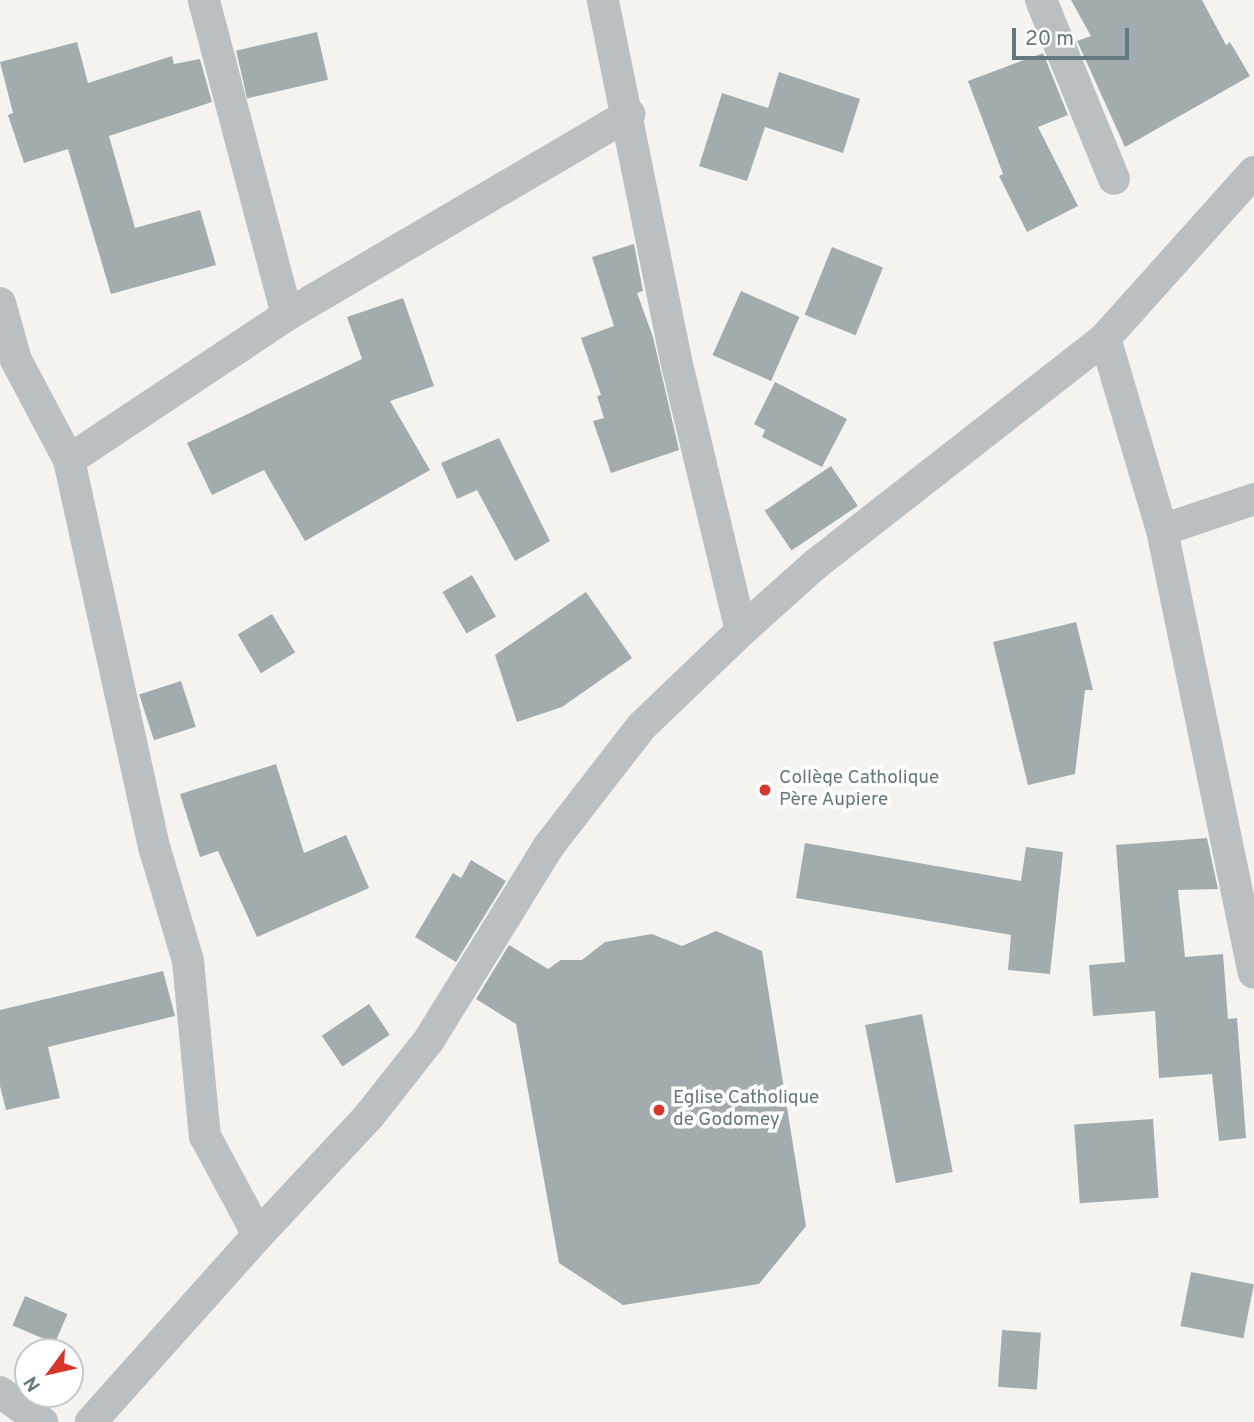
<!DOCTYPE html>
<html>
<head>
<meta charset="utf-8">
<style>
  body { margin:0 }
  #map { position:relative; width:1254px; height:1422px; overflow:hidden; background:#f4f3f0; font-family:Overpass,sans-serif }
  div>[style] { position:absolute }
  .building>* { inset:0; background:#a2acaf; transform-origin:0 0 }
  .minor>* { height:32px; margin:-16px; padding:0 16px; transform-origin:16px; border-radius:16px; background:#bac0c2 }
  .dots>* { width:19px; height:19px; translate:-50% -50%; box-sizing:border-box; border:4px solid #fff; border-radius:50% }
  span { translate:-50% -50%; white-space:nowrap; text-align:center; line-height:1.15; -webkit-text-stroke:7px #fff; paint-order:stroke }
  .poi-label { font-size:19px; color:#64787f }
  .left { translate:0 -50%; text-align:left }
  .north { position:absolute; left:14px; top:1338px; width:70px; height:70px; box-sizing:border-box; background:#fff; border:2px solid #c1c9cc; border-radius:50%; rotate:237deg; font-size:19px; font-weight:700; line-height:28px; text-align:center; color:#64787f }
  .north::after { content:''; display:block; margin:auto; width:24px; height:32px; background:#d9362b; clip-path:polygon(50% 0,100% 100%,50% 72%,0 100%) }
  .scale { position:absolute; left:1012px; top:28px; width:117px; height:32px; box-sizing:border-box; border:4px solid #64787f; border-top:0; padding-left:9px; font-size:21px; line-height:24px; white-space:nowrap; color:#64787f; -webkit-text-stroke:5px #fff; paint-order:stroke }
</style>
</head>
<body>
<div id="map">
  <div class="building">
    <div style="clip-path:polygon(1071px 0,1202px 0,1226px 45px,1230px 42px,1250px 76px,1125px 147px,1077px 41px,1091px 36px)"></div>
    <div style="left:317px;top:32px;width:49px;height:83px;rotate:77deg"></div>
    <div style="clip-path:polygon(77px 42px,88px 83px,172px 56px,174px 64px,200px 59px,212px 102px,109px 136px,135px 228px,200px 210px,216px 265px,111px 294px,68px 149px,24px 163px,8px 115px,13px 113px,0 62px)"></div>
    <div style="clip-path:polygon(1043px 53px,1068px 115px,1038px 127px,1078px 206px,1027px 232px,999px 176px,1003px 174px,968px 81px)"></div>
    <div style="clip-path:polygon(779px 72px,860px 99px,843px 153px,765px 127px,747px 181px,699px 166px,722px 93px,768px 108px)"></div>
    <div style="clip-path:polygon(634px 244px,643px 291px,637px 293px,653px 337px,679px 450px,611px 473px,593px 421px,604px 418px,597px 396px,601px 395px,581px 338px,614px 326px,592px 257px)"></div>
    <div style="left:832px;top:247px;width:55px;height:73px;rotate:22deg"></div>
    <div style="left:741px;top:291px;width:64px;height:70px;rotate:24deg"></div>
    <div style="clip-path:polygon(403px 298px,434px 386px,390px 401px,430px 470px,305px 541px,264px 470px,212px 495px,187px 443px,362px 359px,347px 317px)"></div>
    <div style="clip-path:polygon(775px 382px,847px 419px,822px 467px,762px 437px,765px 430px,754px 424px)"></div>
    <div style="clip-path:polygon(499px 438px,550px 541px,515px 561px,477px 490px,457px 499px,441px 463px)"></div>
    <div style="left:831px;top:466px;width:48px;height:80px;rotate:56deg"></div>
    <div style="left:472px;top:575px;width:48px;height:34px;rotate:60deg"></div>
    <div style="clip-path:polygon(586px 592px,632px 658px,562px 707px,517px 722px,495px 655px)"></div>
    <div style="left:272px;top:614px;width:45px;height:40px;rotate:59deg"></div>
    <div style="clip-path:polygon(1076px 622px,1093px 690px,1085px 690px,1075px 774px,1028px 785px,993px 642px)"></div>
    <div style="left:181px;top:681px;width:48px;height:44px;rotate:72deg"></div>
    <div style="clip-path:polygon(276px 764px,304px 853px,346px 835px,369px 888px,257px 937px,218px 851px,200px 857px,180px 794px)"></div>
    <div style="clip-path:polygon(1207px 838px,1218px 889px,1178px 890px,1185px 957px,1223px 954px,1228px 1019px,1237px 1018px,1246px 1138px,1219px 1141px,1212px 1074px,1159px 1078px,1155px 1011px,1093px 1016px,1089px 965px,1125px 962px,1116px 845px)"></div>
    <div style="clip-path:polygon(805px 843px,1021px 881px,1026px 847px,1063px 852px,1050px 974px,1008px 970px,1011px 935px,796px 898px)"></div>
    <div style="clip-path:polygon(471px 860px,506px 881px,456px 962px,415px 937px,453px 873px,461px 878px)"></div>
    <div style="clip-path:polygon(716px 931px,762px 951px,806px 1226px,759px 1284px,623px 1305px,559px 1263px,516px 1024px,476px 999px,509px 945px,548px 969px,561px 960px,582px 960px,605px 942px,652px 934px,682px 946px)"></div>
    <div style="clip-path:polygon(163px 971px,175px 1016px,48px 1047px,60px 1098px,6px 1110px,0 1086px,0 1010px)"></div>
    <div style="left:369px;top:1004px;width:37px;height:57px;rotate:56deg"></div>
    <div style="left:922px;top:1014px;width:161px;height:58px;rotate:79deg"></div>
    <div style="left:1153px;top:1119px;width:79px;height:79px;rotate:86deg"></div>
    <div style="left:1191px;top:1272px;width:64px;height:55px;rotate:11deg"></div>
    <div style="left:25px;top:1296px;width:46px;height:32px;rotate:23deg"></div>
    <div style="left:1002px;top:1330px;width:39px;height:57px;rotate:4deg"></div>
  </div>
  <div class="minor">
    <div style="left:1041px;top:0;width:193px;rotate:67.8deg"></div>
    <div style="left:0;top:303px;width:59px;rotate:74.3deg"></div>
    <div style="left:16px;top:360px;width:113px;rotate:62.1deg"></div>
    <div style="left:69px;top:460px;width:399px;rotate:77.6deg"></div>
    <div style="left:155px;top:850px;width:116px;rotate:73.4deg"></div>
    <div style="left:188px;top:961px;width:176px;rotate:84.5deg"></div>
    <div style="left:205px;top:1136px;width:112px;rotate:61.8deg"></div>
    <div style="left:258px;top:1235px;width:251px;rotate:131.8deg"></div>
    <div style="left:287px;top:315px;width:397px;rotate:-30.4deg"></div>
    <div style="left:1105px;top:338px;width:200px;rotate:73.5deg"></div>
    <div style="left:1162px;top:530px;width:97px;rotate:-18.6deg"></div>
    <div style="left:69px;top:460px;width:262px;rotate:-33.6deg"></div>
    <div style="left:287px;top:315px;width:326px;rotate:-104.8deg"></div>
    <div style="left:1162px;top:530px;width:452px;rotate:78.3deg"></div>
    <div style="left:741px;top:631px;width:101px;rotate:-41.8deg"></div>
    <div style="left:816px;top:564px;width:367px;rotate:-38deg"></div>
    <div style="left:1105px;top:338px;width:223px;rotate:-48.1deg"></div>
    <div style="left:258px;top:1235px;width:163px;rotate:-47deg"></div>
    <div style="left:369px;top:1116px;width:97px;rotate:-51.7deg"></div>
    <div style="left:429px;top:1040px;width:227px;rotate:-58.3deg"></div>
    <div style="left:548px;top:847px;width:153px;rotate:-52.2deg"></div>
    <div style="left:642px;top:726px;width:137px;rotate:-43.8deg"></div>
    <div style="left:741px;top:631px;width:279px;rotate:-103.5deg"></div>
    <div style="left:676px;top:360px;width:367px;rotate:-101.5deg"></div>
    <div style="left:0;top:1392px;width:52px;rotate:35.5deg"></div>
  </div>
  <div class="dots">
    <div style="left:765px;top:790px;background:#d9362b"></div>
    <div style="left:659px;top:1110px;background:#d9362b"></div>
  </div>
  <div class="poi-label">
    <span class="left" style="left:779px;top:790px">Collège Catholique<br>Père Aupiere</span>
    <span class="left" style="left:673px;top:1110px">Eglise Catholique<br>de Godomey</span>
  </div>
  <div class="north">N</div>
  <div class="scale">20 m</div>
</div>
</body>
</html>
